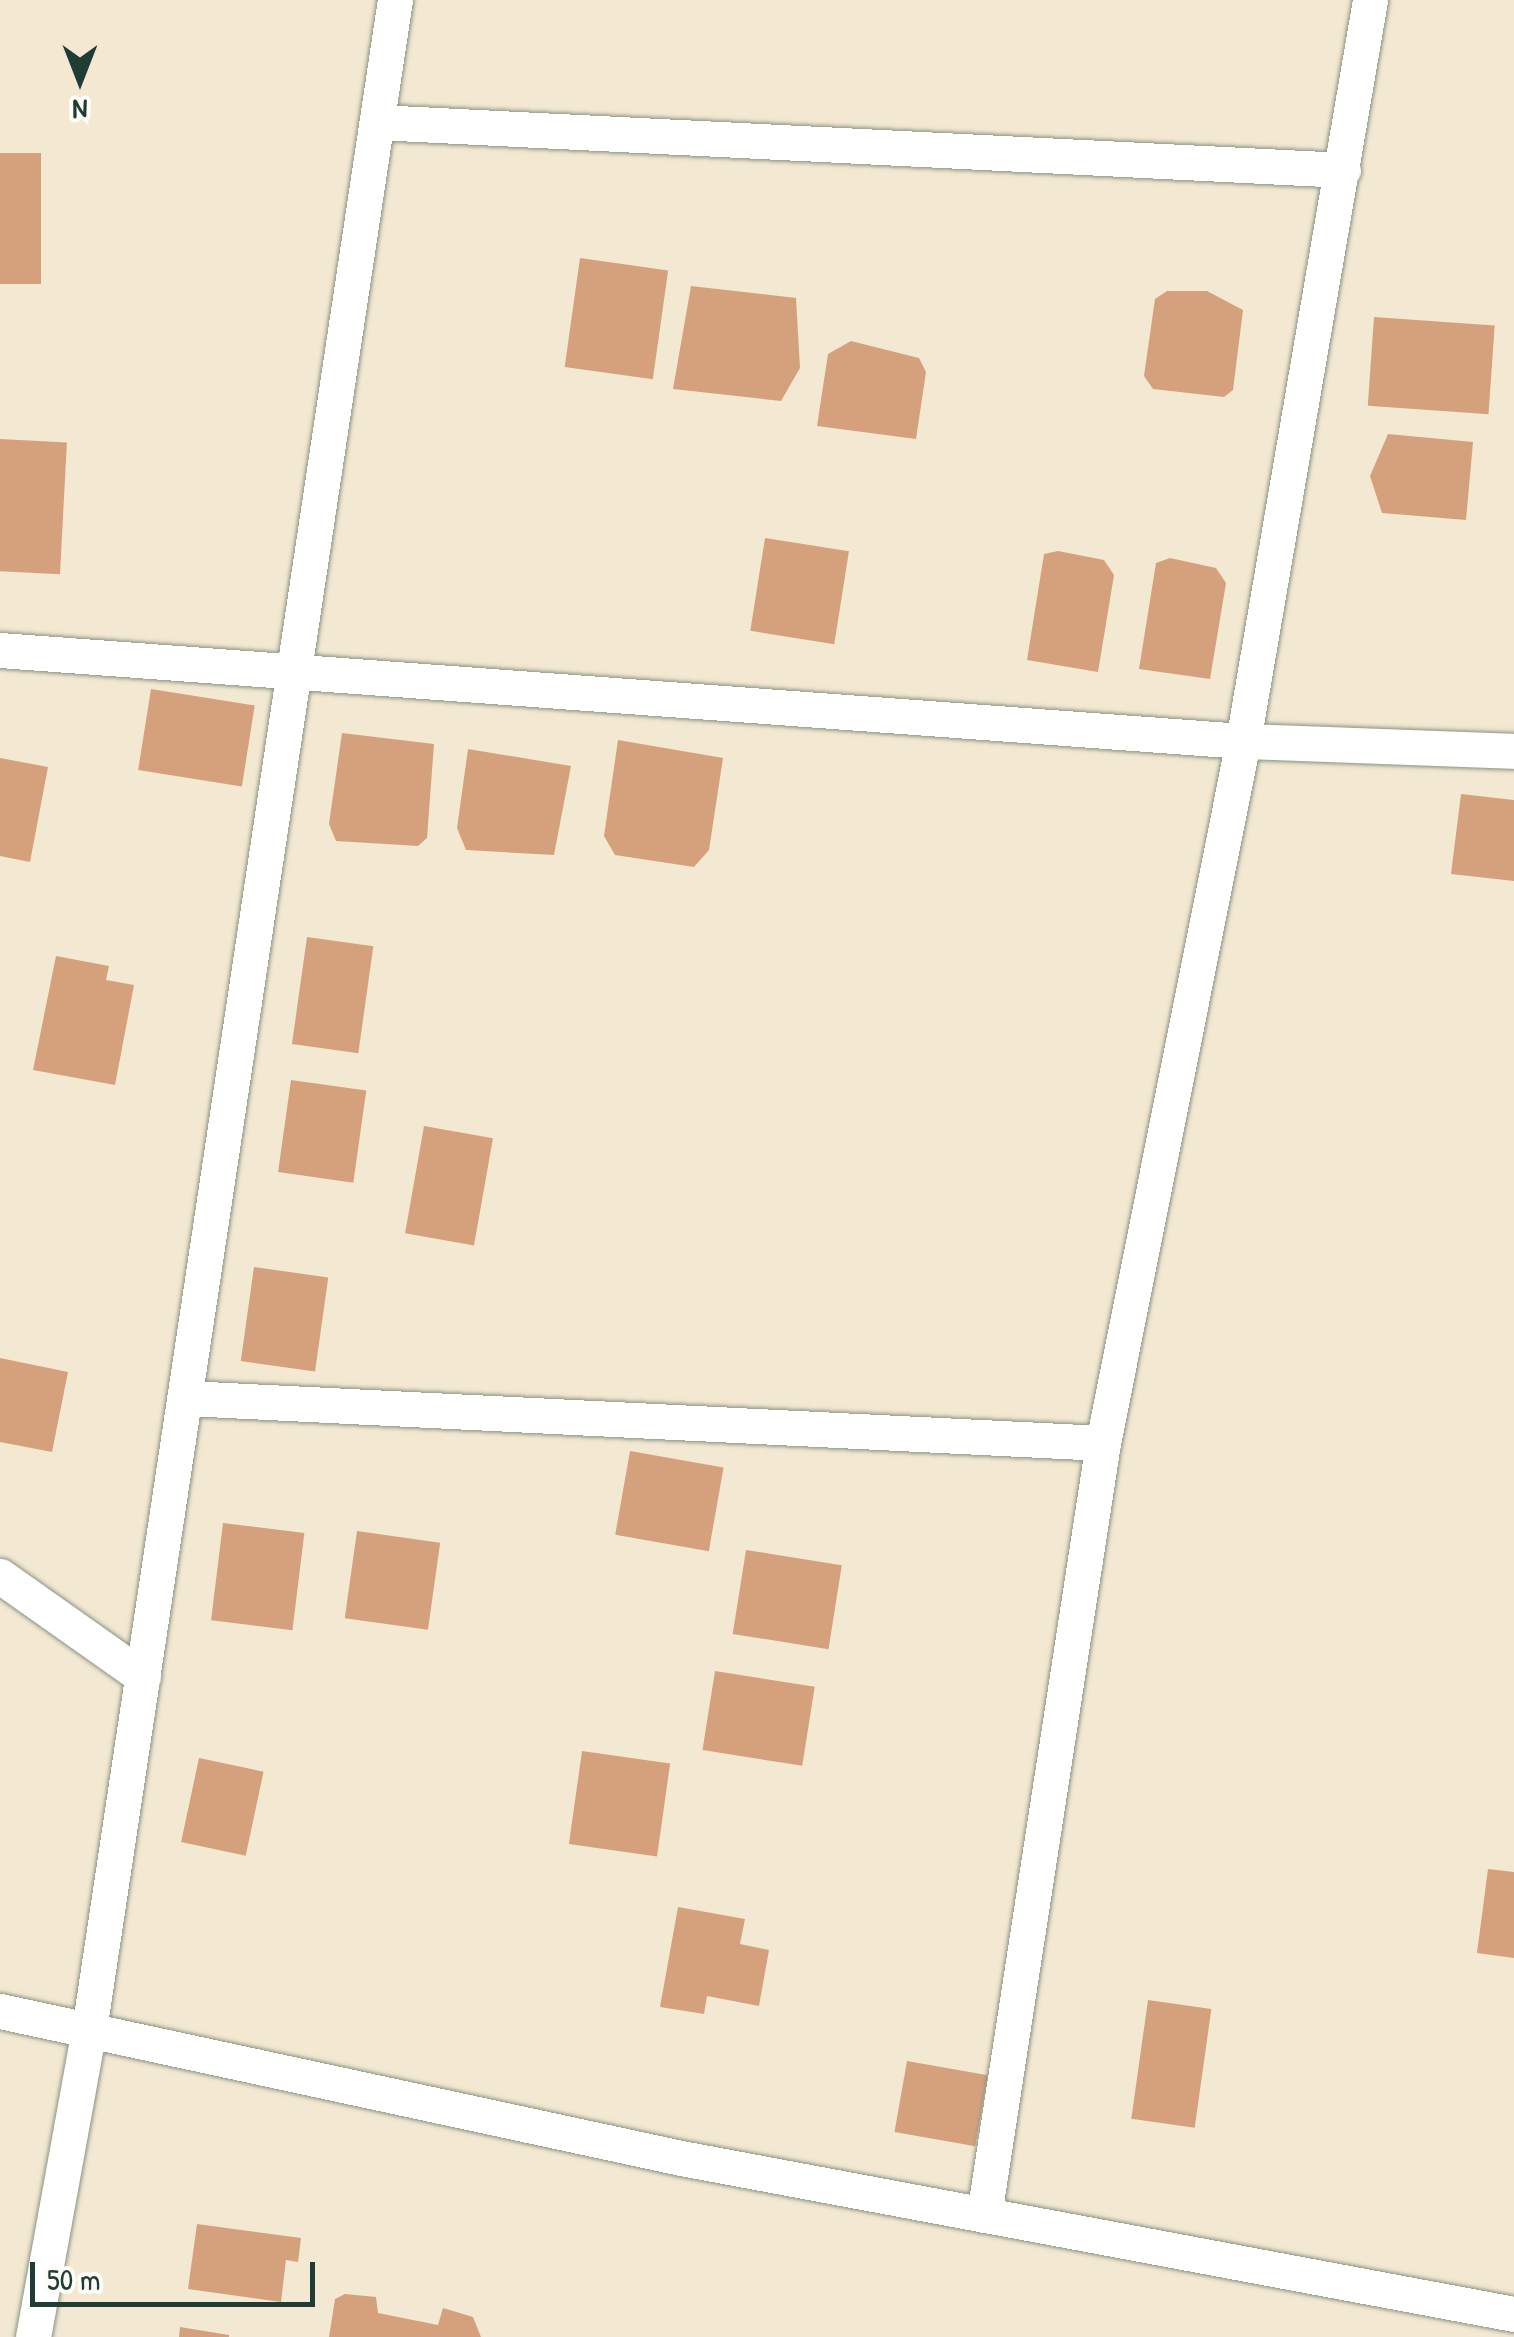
<!DOCTYPE html>
<html>
<head>
<meta charset="utf-8">
<style>
  body { margin:0 }
  #map { position:relative; width:1514px; height:2337px; overflow:hidden; background:#f3e9d2; font-family:"Patrick Hand",sans-serif }
  div>[style] { position:absolute }
  .building>* { inset:0; background:#d5a17d; transform-origin:0 0 }
  .roads { filter:drop-shadow(0 0 2px #899383) drop-shadow(0 0 2px #899383) }
  .street>* { height:35px; margin:-17.5px; padding:0 17.5px; transform-origin:17.5px; border-radius:17.5px; background:#fff }
  span { translate:-50% -50%; white-space:nowrap; text-align:center; line-height:1.15; -webkit-text-stroke:9px #fdfcf7; paint-order:stroke }
  .north { position:absolute; left:30px; top:30px; width:100px; height:100px; -webkit-text-stroke:8px #fdfcf7; paint-order:stroke; rotate:180deg; font-size:28px; font-weight:700; line-height:40px; text-align:center; color:#1f3d34 }
  .north::after { content:''; display:block; margin:auto; width:35px; height:45px; background:#1f3d34; clip-path:polygon(50% 0,100% 100%,50% 72%,0 100%) }
  .scale { position:absolute; left:30px; top:2262px; width:285px; height:45px; box-sizing:border-box; border:5px solid #1f3d34; border-top:0; padding-left:12px; font-size:30px; line-height:35px; white-space:nowrap; color:#1f3d34; -webkit-text-stroke:8px #fdfcf7; paint-order:stroke }
</style>
</head>
<body>
<div id="map">
  <div class="building">
    <div style="left:0;top:153px;width:41px;height:131px"></div>
    <div style="left:580px;top:258px;width:89px;height:110px;rotate:8deg"></div>
    <div style="clip-path:polygon(691px 286px,796px 298px,800px 368px,781px 401px,673px 389px)"></div>
    <div style="clip-path:polygon(1167px 291px,1207px 291px,1243px 310px,1233px 390px,1224px 397px,1153px 389px,1144px 376px,1155px 299px)"></div>
    <div style="left:1374px;top:317px;width:121px;height:89px;rotate:4deg"></div>
    <div style="clip-path:polygon(851px 341px,919px 358px,926px 372px,916px 439px,817px 426px,828px 354px)"></div>
    <div style="clip-path:polygon(1388px 434px,1473px 442px,1466px 520px,1382px 513px,1370px 476px)"></div>
    <div style="left:0;top:439px;width:67px;height:132px;rotate:3deg"></div>
    <div style="left:765px;top:538px;width:85px;height:94px;rotate:9deg"></div>
    <div style="clip-path:polygon(1058px 551px,1104px 560px,1114px 575px,1098px 672px,1027px 660px,1044px 554px)"></div>
    <div style="clip-path:polygon(1170px 558px,1216px 568px,1226px 583px,1210px 679px,1139px 669px,1156px 563px)"></div>
    <div style="left:151px;top:689px;width:105px;height:82px;rotate:9deg"></div>
    <div style="clip-path:polygon(342px 733px,434px 744px,427px 838px,418px 846px,336px 841px,329px 824px)"></div>
    <div style="clip-path:polygon(618px 740px,723px 758px,709px 850px,694px 867px,615px 855px,604px 836px)"></div>
    <div style="clip-path:polygon(468px 749px,571px 766px,554px 855px,466px 850px,457px 828px)"></div>
    <div style="clip-path:polygon(0 758px,48px 767px,30px 862px,0 856px)"></div>
    <div style="clip-path:polygon(1461px 794px,1514px 800px,1514px 881px,1451px 874px)"></div>
    <div style="left:307px;top:937px;width:67px;height:108px;rotate:8deg"></div>
    <div style="clip-path:polygon(56px 956px,109px 966px,106px 980px,134px 985px,115px 1085px,33px 1070px)"></div>
    <div style="left:291px;top:1080px;width:76px;height:93px;rotate:8deg"></div>
    <div style="left:424px;top:1126px;width:70px;height:109px;rotate:10deg"></div>
    <div style="left:254px;top:1267px;width:75px;height:95px;rotate:8deg"></div>
    <div style="clip-path:polygon(0 1358px,68px 1372px,52px 1452px,0 1442px)"></div>
    <div style="left:630px;top:1451px;width:95px;height:85px;rotate:10deg"></div>
    <div style="left:223px;top:1523px;width:82px;height:98px;rotate:7deg"></div>
    <div style="left:357px;top:1531px;width:84px;height:88px;rotate:8deg"></div>
    <div style="left:746px;top:1550px;width:97px;height:85px;rotate:9deg"></div>
    <div style="left:715px;top:1671px;width:101px;height:80px;rotate:9deg"></div>
    <div style="left:582px;top:1751px;width:89px;height:94px;rotate:8deg"></div>
    <div style="left:199px;top:1758px;width:66px;height:86px;rotate:12deg"></div>
    <div style="clip-path:polygon(1488px 1869px,1514px 1872px,1514px 1958px,1477px 1953px)"></div>
    <div style="clip-path:polygon(678px 1907px,745px 1919px,740px 1944px,769px 1950px,759px 2006px,707px 1996px,704px 2014px,660px 2007px)"></div>
    <div style="left:1148px;top:2000px;width:64px;height:120px;rotate:8deg"></div>
    <div style="left:907px;top:2061px;width:82px;height:72px;rotate:10deg"></div>
    <div style="clip-path:polygon(197px 2224px,301px 2238px,298px 2262px,286px 2260px,281px 2302px,188px 2289px)"></div>
    <div style="clip-path:polygon(345px 2294px,376px 2297px,378px 2313px,438px 2325px,443px 2308px,473px 2317px,481px 2337px,329px 2337px,335px 2299px)"></div>
    <div style="clip-path:polygon(180px 2327px,229px 2335px,229px 2337px,179px 2337px)"></div>
  </div>
  <div class="roads">
    <div class="street">
      <div style="left:377px;top:122px;width:967px;rotate:2.84deg"></div>
      <div style="left:0;top:650px;width:1246px;rotate:4.19deg"></div>
      <div style="left:1243px;top:741px;width:271px;rotate:2.1deg"></div>
      <div style="left:186px;top:1398px;width:918px;rotate:2.81deg"></div>
      <div style="left:0;top:1576px;width:175px;rotate:35.2deg"></div>
      <div style="left:0;top:2011px;width:697px;rotate:12.18deg"></div>
      <div style="left:681px;top:2158px;width:847px;rotate:10.61deg"></div>
      <div style="left:984px;top:2215px;width:781px;rotate:-81.24deg"></div>
      <div style="left:1103px;top:1443px;width:716px;rotate:-78.72deg"></div>
      <div style="left:1243px;top:741px;width:752px;rotate:-80.27deg"></div>
      <div style="left:33px;top:2337px;width:312px;rotate:-79.7deg"></div>
      <div style="left:89px;top:2030px;width:2053px;rotate:-81.43deg"></div>
    </div>
  </div>
  <div class="north">N</div>
  <div class="scale">50 m</div>
</div>
</body>
</html>
